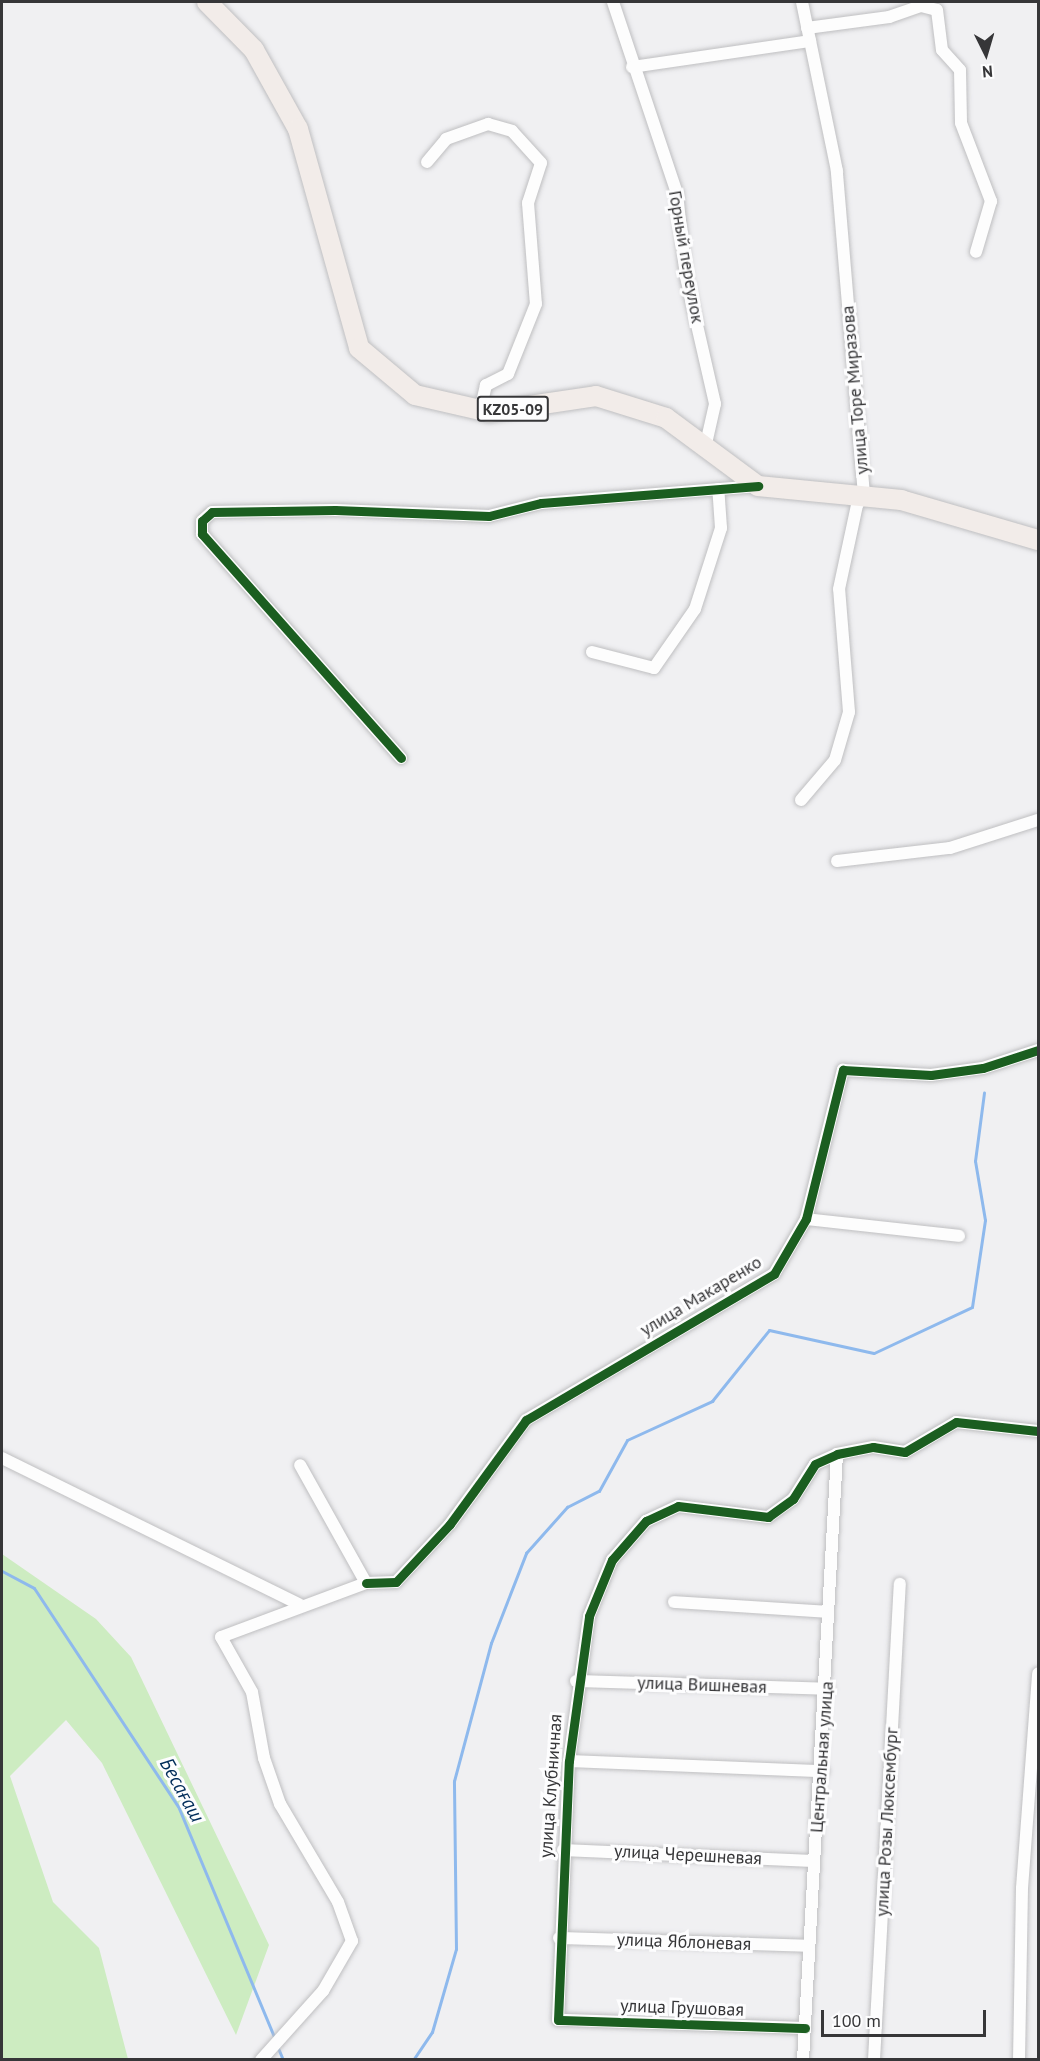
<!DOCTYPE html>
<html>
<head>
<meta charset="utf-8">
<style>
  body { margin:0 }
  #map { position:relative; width:1040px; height:2061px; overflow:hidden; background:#f0f0f2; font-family:"PT Sans",sans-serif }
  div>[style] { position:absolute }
  .green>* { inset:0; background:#cdecc1 }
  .stream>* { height:3px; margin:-1.5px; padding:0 1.5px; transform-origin:1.5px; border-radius:1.5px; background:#8eb9ed }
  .roads { filter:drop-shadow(0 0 2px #bfbfc1) drop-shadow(0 0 2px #bfbfc1) }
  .minor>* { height:12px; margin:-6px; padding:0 6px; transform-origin:6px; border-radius:6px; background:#fdfdfd }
  .primary>* { height:20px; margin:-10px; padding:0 10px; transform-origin:10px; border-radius:10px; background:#f2ece9 }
  .cycleway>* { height:9px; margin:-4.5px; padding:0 4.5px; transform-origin:4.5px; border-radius:4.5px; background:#1b5e20 }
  span { translate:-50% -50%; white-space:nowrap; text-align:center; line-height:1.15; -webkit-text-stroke:6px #fdfdfe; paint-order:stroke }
  .shield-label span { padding:2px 4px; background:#fdfdfe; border:2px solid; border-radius:4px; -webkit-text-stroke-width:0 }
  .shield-label { font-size:16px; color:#363638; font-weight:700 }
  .street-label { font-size:18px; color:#363638 }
  .water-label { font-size:20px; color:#002c59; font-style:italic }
  .frame { position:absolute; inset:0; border:3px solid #363638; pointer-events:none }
  .north { position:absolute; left:956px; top:24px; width:60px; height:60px; -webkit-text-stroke:4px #fdfdfe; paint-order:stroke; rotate:175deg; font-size:16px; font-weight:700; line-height:24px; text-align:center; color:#363638 }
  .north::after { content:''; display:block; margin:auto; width:21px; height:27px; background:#363638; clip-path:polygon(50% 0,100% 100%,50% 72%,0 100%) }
  .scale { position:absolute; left:821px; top:2010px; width:165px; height:27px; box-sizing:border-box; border:3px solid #363638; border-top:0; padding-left:8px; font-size:18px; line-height:21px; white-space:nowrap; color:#363638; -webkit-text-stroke:4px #fdfdfe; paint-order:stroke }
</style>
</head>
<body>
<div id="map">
  <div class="green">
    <div style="clip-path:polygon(2px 1554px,96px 1619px,131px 1657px,269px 1945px,236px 2035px,102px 1763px,66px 1720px,10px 1776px,53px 1902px,99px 1948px,128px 2059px,2px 2059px)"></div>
  </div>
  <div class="stream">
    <div style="left:2px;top:1571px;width:36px;rotate:28deg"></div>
    <div style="left:34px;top:1588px;width:261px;rotate:56.6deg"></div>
    <div style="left:178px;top:1806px;width:252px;rotate:67.4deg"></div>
    <div style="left:278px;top:2048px;width:13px;rotate:67deg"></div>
    <div style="left:413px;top:2060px;width:34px;rotate:-56deg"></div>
    <div style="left:432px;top:2032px;width:86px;rotate:-73.9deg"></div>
    <div style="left:456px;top:1949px;width:168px;rotate:-90.7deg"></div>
    <div style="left:454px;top:1781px;width:143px;rotate:-75deg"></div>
    <div style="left:491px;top:1643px;width:97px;rotate:-68.7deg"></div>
    <div style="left:526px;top:1553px;width:62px;rotate:-48.3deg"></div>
    <div style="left:567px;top:1507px;width:36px;rotate:-27deg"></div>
    <div style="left:599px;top:1491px;width:58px;rotate:-61.2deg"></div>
    <div style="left:627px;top:1440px;width:94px;rotate:-24.6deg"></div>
    <div style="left:712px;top:1401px;width:91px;rotate:-51.2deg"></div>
    <div style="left:769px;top:1330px;width:107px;rotate:12.4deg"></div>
    <div style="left:874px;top:1353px;width:108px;rotate:-25.1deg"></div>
    <div style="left:972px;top:1307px;width:88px;rotate:-81.5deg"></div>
    <div style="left:985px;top:1220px;width:60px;rotate:-99.6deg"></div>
    <div style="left:975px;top:1161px;width:69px;rotate:-82.5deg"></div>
  </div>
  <div class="roads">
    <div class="minor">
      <div style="left:613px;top:2px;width:201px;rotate:71.5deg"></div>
      <div style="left:677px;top:193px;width:84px;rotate:83.9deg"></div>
      <div style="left:686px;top:277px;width:130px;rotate:77.1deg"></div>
      <div style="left:715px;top:404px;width:45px;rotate:102.8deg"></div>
      <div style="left:807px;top:28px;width:83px;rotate:-7.6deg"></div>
      <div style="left:889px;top:17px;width:34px;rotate:-19deg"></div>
      <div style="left:921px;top:6px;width:16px;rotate:14deg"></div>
      <div style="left:937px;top:10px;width:40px;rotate:82.9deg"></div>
      <div style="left:942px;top:50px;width:27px;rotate:48deg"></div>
      <div style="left:960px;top:70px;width:53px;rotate:88.9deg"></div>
      <div style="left:961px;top:123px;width:84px;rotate:69deg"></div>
      <div style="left:991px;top:201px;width:53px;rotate:106.4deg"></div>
      <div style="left:632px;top:67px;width:180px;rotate:-8.3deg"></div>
      <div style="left:427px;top:162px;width:30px;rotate:-50deg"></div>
      <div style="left:446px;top:139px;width:45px;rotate:-19.7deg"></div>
      <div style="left:488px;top:124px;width:25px;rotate:16deg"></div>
      <div style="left:512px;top:131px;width:43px;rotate:47.8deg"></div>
      <div style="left:541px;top:163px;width:42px;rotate:108deg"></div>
      <div style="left:528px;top:203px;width:101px;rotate:85.5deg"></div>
      <div style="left:536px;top:304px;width:75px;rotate:111.8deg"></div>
      <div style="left:508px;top:374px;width:25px;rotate:153deg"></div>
      <div style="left:486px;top:385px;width:26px;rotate:103deg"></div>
      <div style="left:592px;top:652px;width:64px;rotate:14.5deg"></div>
      <div style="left:654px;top:668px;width:72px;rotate:-55.2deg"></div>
      <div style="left:695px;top:609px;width:85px;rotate:-72.2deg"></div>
      <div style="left:721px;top:528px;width:39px;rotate:-94deg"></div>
      <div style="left:401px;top:758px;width:300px;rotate:-131.6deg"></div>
      <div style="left:202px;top:534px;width:13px;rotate:-90deg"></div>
      <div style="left:202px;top:521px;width:13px;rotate:-42deg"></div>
      <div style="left:212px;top:512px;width:123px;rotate:-0.9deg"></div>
      <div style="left:335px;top:510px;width:154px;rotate:2.2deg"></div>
      <div style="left:489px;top:516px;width:54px;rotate:-14deg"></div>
      <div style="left:541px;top:503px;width:218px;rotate:-4.5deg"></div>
      <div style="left:801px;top:800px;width:52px;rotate:-49.6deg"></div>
      <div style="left:835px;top:760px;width:50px;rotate:-73.7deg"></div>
      <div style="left:849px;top:712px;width:123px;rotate:-94.6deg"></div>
      <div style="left:839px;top:589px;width:86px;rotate:-77.9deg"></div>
      <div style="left:857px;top:505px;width:12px;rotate:-55deg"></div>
      <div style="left:864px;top:495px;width:325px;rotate:-94.8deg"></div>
      <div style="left:837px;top:171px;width:173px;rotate:-101.7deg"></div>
      <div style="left:837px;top:861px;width:114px;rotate:-6.6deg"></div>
      <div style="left:950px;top:848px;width:92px;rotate:-17.7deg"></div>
      <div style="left:806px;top:1219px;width:154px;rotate:6.3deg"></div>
      <div style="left:2px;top:1458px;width:331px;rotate:26.2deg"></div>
      <div style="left:366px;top:1583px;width:30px;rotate:-2deg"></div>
      <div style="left:396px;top:1582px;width:79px;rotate:-47deg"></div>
      <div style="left:450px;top:1524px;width:129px;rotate:-53.8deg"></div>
      <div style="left:526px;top:1420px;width:288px;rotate:-30.5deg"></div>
      <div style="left:774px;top:1274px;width:64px;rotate:-59.8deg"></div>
      <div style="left:806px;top:1219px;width:154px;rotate:-76.1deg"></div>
      <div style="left:843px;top:1070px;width:88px;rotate:3.3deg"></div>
      <div style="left:931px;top:1075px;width:52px;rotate:-7.7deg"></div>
      <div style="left:983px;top:1068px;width:58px;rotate:-18.1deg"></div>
      <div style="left:674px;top:1602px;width:154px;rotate:3.7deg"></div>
      <div style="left:576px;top:1681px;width:252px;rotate:1.8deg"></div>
      <div style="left:569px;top:1761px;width:254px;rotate:2.3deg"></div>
      <div style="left:563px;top:1850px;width:250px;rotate:2.5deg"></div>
      <div style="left:559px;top:1938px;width:250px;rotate:1.8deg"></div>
      <div style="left:805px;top:2028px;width:247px;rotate:-178.1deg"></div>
      <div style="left:558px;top:2020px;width:259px;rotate:-87.6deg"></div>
      <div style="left:569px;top:1761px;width:146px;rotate:-82.1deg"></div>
      <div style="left:589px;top:1616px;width:61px;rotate:-67.7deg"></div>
      <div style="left:612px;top:1560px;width:52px;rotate:-48.9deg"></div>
      <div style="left:646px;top:1521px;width:35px;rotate:-25deg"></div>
      <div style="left:678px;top:1506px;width:91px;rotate:7deg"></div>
      <div style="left:768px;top:1517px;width:31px;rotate:-36deg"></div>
      <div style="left:793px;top:1499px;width:41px;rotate:-57.8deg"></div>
      <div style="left:815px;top:1464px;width:24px;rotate:-24deg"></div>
      <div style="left:837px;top:1454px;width:37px;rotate:-11deg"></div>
      <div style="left:873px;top:1447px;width:32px;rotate:9deg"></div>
      <div style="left:905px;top:1452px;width:59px;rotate:-30.5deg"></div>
      <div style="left:956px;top:1422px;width:82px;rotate:6.3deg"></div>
      <div style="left:261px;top:2060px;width:93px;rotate:-48.1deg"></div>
      <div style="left:323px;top:1991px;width:58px;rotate:-59.9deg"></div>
      <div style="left:352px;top:1941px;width:41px;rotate:-109.7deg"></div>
      <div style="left:338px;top:1902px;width:114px;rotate:-120.6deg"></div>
      <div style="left:280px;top:1804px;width:49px;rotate:-109.2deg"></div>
      <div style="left:264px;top:1758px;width:67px;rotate:-100.3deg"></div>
      <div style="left:252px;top:1692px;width:63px;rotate:-119.4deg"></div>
      <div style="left:221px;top:1637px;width:155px;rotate:-20.4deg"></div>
      <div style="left:366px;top:1583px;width:135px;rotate:-119.2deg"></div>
      <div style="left:803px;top:2060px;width:607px;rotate:-86.79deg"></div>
      <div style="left:874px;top:2060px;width:477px;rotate:-86.9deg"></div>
      <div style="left:1019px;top:2060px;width:172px;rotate:-89deg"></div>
      <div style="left:1022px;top:1888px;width:215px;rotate:-85.7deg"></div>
    </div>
    <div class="primary">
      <div style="left:207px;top:2px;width:67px;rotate:45.6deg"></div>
      <div style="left:254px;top:50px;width:90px;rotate:60.9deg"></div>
      <div style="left:298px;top:129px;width:227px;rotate:74.4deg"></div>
      <div style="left:359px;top:348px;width:73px;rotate:40deg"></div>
      <div style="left:415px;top:395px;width:76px;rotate:12.9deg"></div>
      <div style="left:489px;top:412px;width:108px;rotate:-8.5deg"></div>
      <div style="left:596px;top:396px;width:73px;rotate:17.4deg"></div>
      <div style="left:666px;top:418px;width:114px;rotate:36.5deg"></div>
      <div style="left:758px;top:486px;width:144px;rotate:5.6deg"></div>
      <div style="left:901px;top:500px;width:143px;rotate:16.3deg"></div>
    </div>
  </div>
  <div class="cycleway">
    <div style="left:401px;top:758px;width:300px;rotate:-131.6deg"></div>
    <div style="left:202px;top:534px;width:13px;rotate:-90deg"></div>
    <div style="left:202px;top:521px;width:13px;rotate:-42deg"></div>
    <div style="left:212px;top:512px;width:123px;rotate:-0.9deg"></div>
    <div style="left:335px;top:510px;width:154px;rotate:2.2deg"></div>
    <div style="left:489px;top:516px;width:54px;rotate:-14deg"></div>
    <div style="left:541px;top:503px;width:218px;rotate:-4.5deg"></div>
    <div style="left:366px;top:1583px;width:30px;rotate:-2deg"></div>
    <div style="left:396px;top:1582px;width:79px;rotate:-47deg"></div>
    <div style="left:450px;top:1524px;width:129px;rotate:-53.8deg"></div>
    <div style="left:526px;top:1420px;width:288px;rotate:-30.5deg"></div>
    <div style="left:774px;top:1274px;width:64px;rotate:-59.8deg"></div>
    <div style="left:806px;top:1219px;width:154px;rotate:-76.1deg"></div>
    <div style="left:843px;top:1070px;width:88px;rotate:3.3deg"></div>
    <div style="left:931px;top:1075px;width:52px;rotate:-7.7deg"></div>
    <div style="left:983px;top:1068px;width:58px;rotate:-18.1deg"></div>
    <div style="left:805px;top:2028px;width:247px;rotate:-178.1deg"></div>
    <div style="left:558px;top:2020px;width:259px;rotate:-87.6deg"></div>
    <div style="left:569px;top:1761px;width:146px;rotate:-82.1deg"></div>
    <div style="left:589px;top:1616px;width:61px;rotate:-67.7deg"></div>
    <div style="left:612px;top:1560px;width:52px;rotate:-48.9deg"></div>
    <div style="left:646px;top:1521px;width:35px;rotate:-25deg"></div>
    <div style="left:678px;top:1506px;width:91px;rotate:7deg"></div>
    <div style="left:768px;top:1517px;width:31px;rotate:-36deg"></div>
    <div style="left:793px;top:1499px;width:41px;rotate:-57.8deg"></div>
    <div style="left:815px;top:1464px;width:24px;rotate:-24deg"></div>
    <div style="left:837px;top:1454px;width:37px;rotate:-11deg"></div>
    <div style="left:873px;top:1447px;width:32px;rotate:9deg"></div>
    <div style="left:905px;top:1452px;width:59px;rotate:-30.5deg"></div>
    <div style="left:956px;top:1422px;width:82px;rotate:6.3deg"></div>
  </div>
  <div class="shield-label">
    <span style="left:513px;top:409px">KZ05-09</span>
  </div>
  <div class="street-label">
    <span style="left:686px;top:257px;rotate:80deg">Горный переулок</span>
    <span style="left:855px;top:390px;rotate:-95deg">улица Торе Миразова</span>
    <span style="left:701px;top:1296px;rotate:-31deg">улица Макаренко</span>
    <span style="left:702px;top:1685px;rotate:2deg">улица Вишневая</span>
    <span style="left:822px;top:1757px;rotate:-86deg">Центральная улица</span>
    <span style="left:551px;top:1786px;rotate:-86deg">улица Клубничная</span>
    <span style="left:887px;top:1822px;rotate:-87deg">улица Розы Люксембург</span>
    <span style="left:688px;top:1855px;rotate:3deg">улица Черешневая</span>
    <span style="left:684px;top:1942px;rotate:2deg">улица Яблоневая</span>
    <span style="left:682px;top:2008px;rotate:2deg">улица Грушовая</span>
  </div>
  <div class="water-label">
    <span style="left:182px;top:1790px;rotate:61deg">Бесағаш</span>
  </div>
  <div class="frame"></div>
  <div class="north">N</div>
  <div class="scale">100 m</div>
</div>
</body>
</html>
